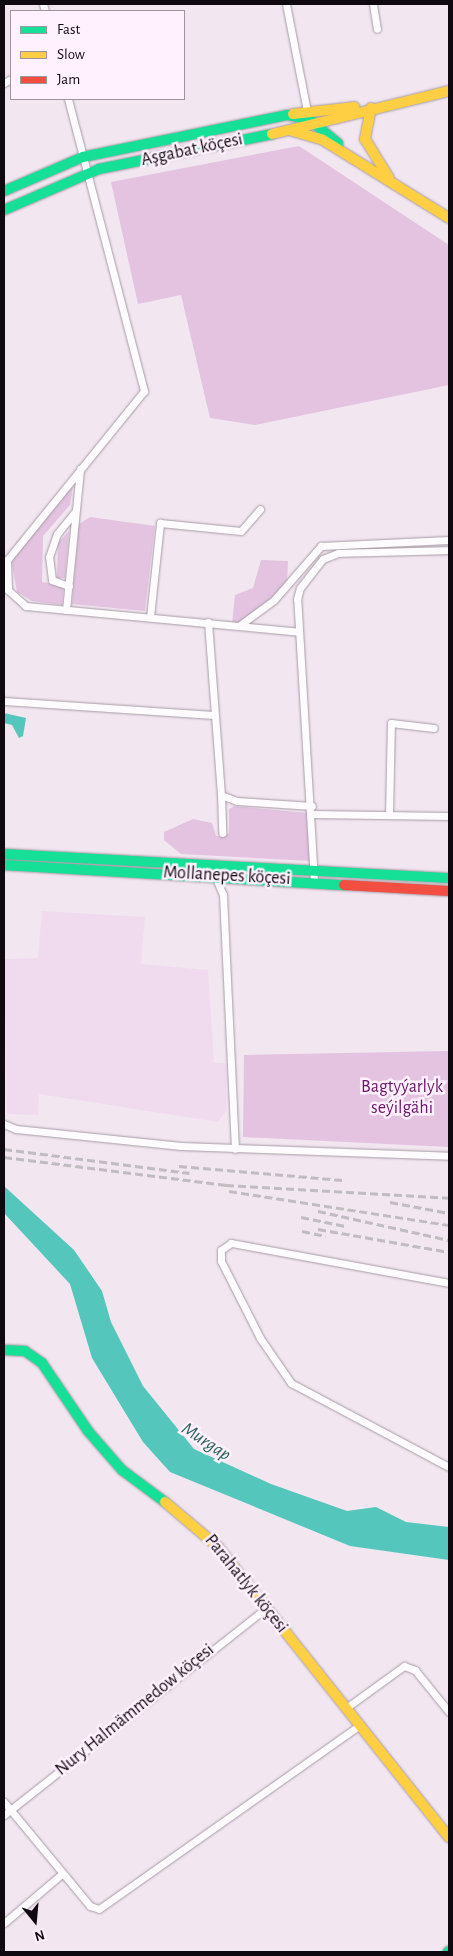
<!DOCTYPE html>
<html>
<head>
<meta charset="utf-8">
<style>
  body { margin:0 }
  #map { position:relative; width:453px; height:1956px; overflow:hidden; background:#f2e6f1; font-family:"Alegreya Sans",sans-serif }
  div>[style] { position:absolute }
  .built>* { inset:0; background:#f0dbee }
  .green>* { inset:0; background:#e3c3e0 }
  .water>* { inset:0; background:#54c6bb }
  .roads { filter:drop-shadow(0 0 1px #a69ca5) drop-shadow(0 0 1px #a69ca5) }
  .street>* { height:7px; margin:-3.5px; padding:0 3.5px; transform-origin:3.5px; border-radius:3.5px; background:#fdfbfd }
  .fast>* { height:10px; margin:-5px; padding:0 5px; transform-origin:5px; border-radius:5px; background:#16e098 }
  .slow>* { height:10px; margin:-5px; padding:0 5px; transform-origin:5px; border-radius:5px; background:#ffcf43 }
  .jam>* { height:10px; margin:-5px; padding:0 5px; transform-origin:5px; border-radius:5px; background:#f24e42 }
  .rail>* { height:2.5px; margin-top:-1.25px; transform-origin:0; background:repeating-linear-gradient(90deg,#c0bcc0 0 8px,transparent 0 12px) }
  span { translate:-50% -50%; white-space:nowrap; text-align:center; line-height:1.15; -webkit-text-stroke:5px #fff1fe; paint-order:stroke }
  .street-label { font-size:18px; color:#110910 }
  .park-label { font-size:18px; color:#6b146a }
  .water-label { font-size:19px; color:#296259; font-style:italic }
  .frame { position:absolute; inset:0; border:5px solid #110910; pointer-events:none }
  .legend { position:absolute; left:10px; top:10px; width:175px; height:90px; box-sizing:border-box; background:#fff1fe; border:1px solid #a0949f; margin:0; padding:6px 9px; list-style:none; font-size:15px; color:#110910 }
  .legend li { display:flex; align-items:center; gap:10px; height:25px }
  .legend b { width:25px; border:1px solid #a0949f }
  .north { position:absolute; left:10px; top:1896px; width:50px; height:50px; -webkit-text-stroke:4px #fff1fe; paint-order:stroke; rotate:163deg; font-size:14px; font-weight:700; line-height:20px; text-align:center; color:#110910 }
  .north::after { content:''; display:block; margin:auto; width:18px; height:22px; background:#110910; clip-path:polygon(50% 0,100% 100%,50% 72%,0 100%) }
</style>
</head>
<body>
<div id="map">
  <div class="built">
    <div style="clip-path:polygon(42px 911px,145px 917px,141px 964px,208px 970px,214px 1063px,226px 1063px,226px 1111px,218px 1122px,39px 1094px,38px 1115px,7px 1114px,4px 959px,38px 958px)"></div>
  </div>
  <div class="green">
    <div style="clip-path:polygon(299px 146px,449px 245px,449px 385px,255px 425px,210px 418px,181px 295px,138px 304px,111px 182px)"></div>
    <div style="clip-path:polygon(73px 486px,70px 505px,43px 536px,42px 582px,64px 585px,62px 605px,32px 601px,17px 592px,12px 563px,19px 548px)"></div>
    <div style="clip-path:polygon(90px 517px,155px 526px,145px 611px,72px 604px,79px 524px)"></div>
    <div style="clip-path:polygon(69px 531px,65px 578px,57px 578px,58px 543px)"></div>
    <div style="clip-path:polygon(261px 560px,288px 561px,287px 584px,274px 600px,240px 625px,232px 624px,235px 595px,253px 588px)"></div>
    <div style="clip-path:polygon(234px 806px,308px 813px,310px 861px,181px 854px,164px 840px,164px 832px,193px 819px,212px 823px,216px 836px,223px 837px,229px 833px,229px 809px)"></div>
    <div style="clip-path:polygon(449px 1051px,449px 1147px,243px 1137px,244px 1055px)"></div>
  </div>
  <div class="water">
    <div style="clip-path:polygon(4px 713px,26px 718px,23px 736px,19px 738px,12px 725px,4px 723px)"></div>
    <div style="clip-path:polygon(4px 1186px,74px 1250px,102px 1291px,111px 1322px,143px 1386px,194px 1449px,271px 1484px,347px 1511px,376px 1507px,406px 1522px,449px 1527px,449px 1560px,350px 1546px,170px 1472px,143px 1442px,92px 1358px,70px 1284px,4px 1213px)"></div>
  </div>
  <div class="roads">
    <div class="street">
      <div style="left:43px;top:4px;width:7px;rotate:74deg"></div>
      <div style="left:286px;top:4px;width:114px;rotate:78.9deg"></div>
      <div style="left:373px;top:4px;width:25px;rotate:81deg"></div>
      <div style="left:4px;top:83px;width:8px;rotate:-30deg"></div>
      <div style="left:68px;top:99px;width:302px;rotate:75.4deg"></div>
      <div style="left:144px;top:391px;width:218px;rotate:129deg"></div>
      <div style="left:7px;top:560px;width:30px;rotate:88deg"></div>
      <div style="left:8px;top:590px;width:24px;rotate:42deg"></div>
      <div style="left:26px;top:606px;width:274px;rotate:5.4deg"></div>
      <div style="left:69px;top:586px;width:18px;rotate:-161deg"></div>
      <div style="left:52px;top:580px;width:23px;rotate:-97deg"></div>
      <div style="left:49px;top:557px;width:24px;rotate:-71deg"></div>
      <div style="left:57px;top:534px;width:28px;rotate:-51deg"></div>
      <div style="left:66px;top:610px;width:142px;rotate:-84.3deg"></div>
      <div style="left:150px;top:617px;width:95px;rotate:-83.9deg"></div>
      <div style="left:160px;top:523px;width:81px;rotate:5.6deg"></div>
      <div style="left:241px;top:531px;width:29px;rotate:-49deg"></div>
      <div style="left:208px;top:622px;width:173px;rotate:85.7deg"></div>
      <div style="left:221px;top:795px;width:17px;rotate:21deg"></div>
      <div style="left:237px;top:801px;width:75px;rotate:3.8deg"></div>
      <div style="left:240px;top:625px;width:42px;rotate:-36.3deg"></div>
      <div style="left:274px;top:600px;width:72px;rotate:-49deg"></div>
      <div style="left:321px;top:546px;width:128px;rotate:-2.7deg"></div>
      <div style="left:4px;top:701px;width:210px;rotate:3.8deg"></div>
      <div style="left:221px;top:795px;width:38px;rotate:88deg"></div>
      <div style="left:312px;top:814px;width:137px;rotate:0.8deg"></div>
      <div style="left:389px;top:815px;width:92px;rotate:-88.8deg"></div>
      <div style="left:391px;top:723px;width:43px;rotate:6.6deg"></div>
      <div style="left:215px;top:876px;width:21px;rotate:67deg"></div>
      <div style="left:223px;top:895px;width:254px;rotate:87.3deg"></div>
      <div style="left:314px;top:881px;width:283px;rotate:-93.4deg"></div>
      <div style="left:297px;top:599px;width:11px;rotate:-75deg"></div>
      <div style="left:300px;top:588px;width:37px;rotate:-52deg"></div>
      <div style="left:323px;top:559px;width:16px;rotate:-22deg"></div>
      <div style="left:338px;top:553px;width:111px;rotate:-1.5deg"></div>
      <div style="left:4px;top:1124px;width:13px;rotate:23deg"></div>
      <div style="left:16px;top:1129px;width:166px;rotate:5.9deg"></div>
      <div style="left:181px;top:1146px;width:268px;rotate:2.1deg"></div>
      <div style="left:449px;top:1283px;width:222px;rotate:-169.6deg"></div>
      <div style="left:231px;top:1243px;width:12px;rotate:145deg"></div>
      <div style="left:221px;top:1250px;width:11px;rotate:90deg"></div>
      <div style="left:221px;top:1261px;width:86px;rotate:63.1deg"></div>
      <div style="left:260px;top:1338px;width:55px;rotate:55.4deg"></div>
      <div style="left:291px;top:1383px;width:179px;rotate:28deg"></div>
      <div style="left:346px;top:1708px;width:72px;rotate:-35.9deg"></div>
      <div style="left:404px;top:1666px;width:12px;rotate:20deg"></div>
      <div style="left:415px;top:1670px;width:54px;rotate:51deg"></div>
      <div style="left:4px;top:1802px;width:135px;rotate:50.4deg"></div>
      <div style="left:90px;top:1906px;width:9px;rotate:18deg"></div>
      <div style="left:99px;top:1909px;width:319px;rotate:-35.2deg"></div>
      <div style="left:4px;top:1815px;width:335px;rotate:-38.3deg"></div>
      <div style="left:4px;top:1923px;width:77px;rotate:-40.3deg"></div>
    </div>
    <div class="fast">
      <div style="left:4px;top:191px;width:86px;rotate:-23.3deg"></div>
      <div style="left:83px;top:157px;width:209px;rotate:-11.6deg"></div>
      <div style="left:288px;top:115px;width:21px;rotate:11deg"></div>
      <div style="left:309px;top:119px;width:38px;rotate:40deg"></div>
      <div style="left:4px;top:210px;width:103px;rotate:-23.3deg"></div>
      <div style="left:99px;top:169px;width:177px;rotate:-11.4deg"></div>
      <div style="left:4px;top:854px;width:446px;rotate:3.1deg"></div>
      <div style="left:4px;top:865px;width:341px;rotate:3.4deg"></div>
      <div style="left:4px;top:1350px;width:21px;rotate:3deg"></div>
      <div style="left:25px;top:1351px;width:21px;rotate:35deg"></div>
      <div style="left:42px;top:1363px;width:82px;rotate:55.9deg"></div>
      <div style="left:88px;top:1431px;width:52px;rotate:48.9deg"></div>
      <div style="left:122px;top:1470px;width:54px;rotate:36.7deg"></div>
      <div style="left:448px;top:1952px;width:1px;rotate:-45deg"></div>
    </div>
    <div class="slow">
      <div style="left:371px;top:108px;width:32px;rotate:101deg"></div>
      <div style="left:365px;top:139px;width:46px;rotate:58.4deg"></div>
      <div style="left:293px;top:114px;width:62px;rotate:-6.4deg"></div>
      <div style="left:289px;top:130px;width:165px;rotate:-13.7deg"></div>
      <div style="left:272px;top:134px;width:17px;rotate:-13deg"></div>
      <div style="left:289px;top:130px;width:35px;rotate:16deg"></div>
      <div style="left:323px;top:140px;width:148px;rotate:31.8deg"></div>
      <div style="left:165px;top:1502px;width:70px;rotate:40.3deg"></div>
      <div style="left:218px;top:1547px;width:371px;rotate:51.5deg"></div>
    </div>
    <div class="jam">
      <div style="left:344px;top:885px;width:105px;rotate:3.3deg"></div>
    </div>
  </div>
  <div class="rail">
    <div style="left:4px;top:1149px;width:187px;rotate:7.4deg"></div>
    <div style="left:4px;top:1157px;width:224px;rotate:7.2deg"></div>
    <div style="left:226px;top:1185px;width:223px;rotate:3.3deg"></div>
    <div style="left:179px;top:1166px;width:164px;rotate:4.9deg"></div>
    <div style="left:229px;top:1191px;width:223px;rotate:8.8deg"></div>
    <div style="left:390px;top:1202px;width:60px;rotate:10.6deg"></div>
    <div style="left:318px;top:1211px;width:134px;rotate:12.5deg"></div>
    <div style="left:301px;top:1217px;width:45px;rotate:11.6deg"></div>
    <div style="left:318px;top:1229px;width:133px;rotate:10deg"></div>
    <div style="left:302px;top:1231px;width:24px;rotate:12deg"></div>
  </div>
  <div class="street-label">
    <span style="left:192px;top:150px;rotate:-12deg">Aşgabat köçesi</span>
    <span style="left:227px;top:876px;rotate:3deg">Mollanepes köçesi</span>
    <span style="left:246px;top:1584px;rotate:51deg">Parahatlyk köçesi</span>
    <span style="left:135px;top:1710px;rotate:-39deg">Nury Halmämmedow köçesi</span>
  </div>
  <div class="park-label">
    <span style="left:402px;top:1098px">Bagtyýarlyk<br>seýilgähi</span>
  </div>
  <div class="water-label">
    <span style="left:206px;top:1442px;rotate:33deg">Murgap</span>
  </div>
  <div class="frame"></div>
  <ul class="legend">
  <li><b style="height:6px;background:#16e098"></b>Fast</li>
  <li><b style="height:6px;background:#ffcf43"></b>Slow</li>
  <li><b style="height:6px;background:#f24e42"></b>Jam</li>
  </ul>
  <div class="north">N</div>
</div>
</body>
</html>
